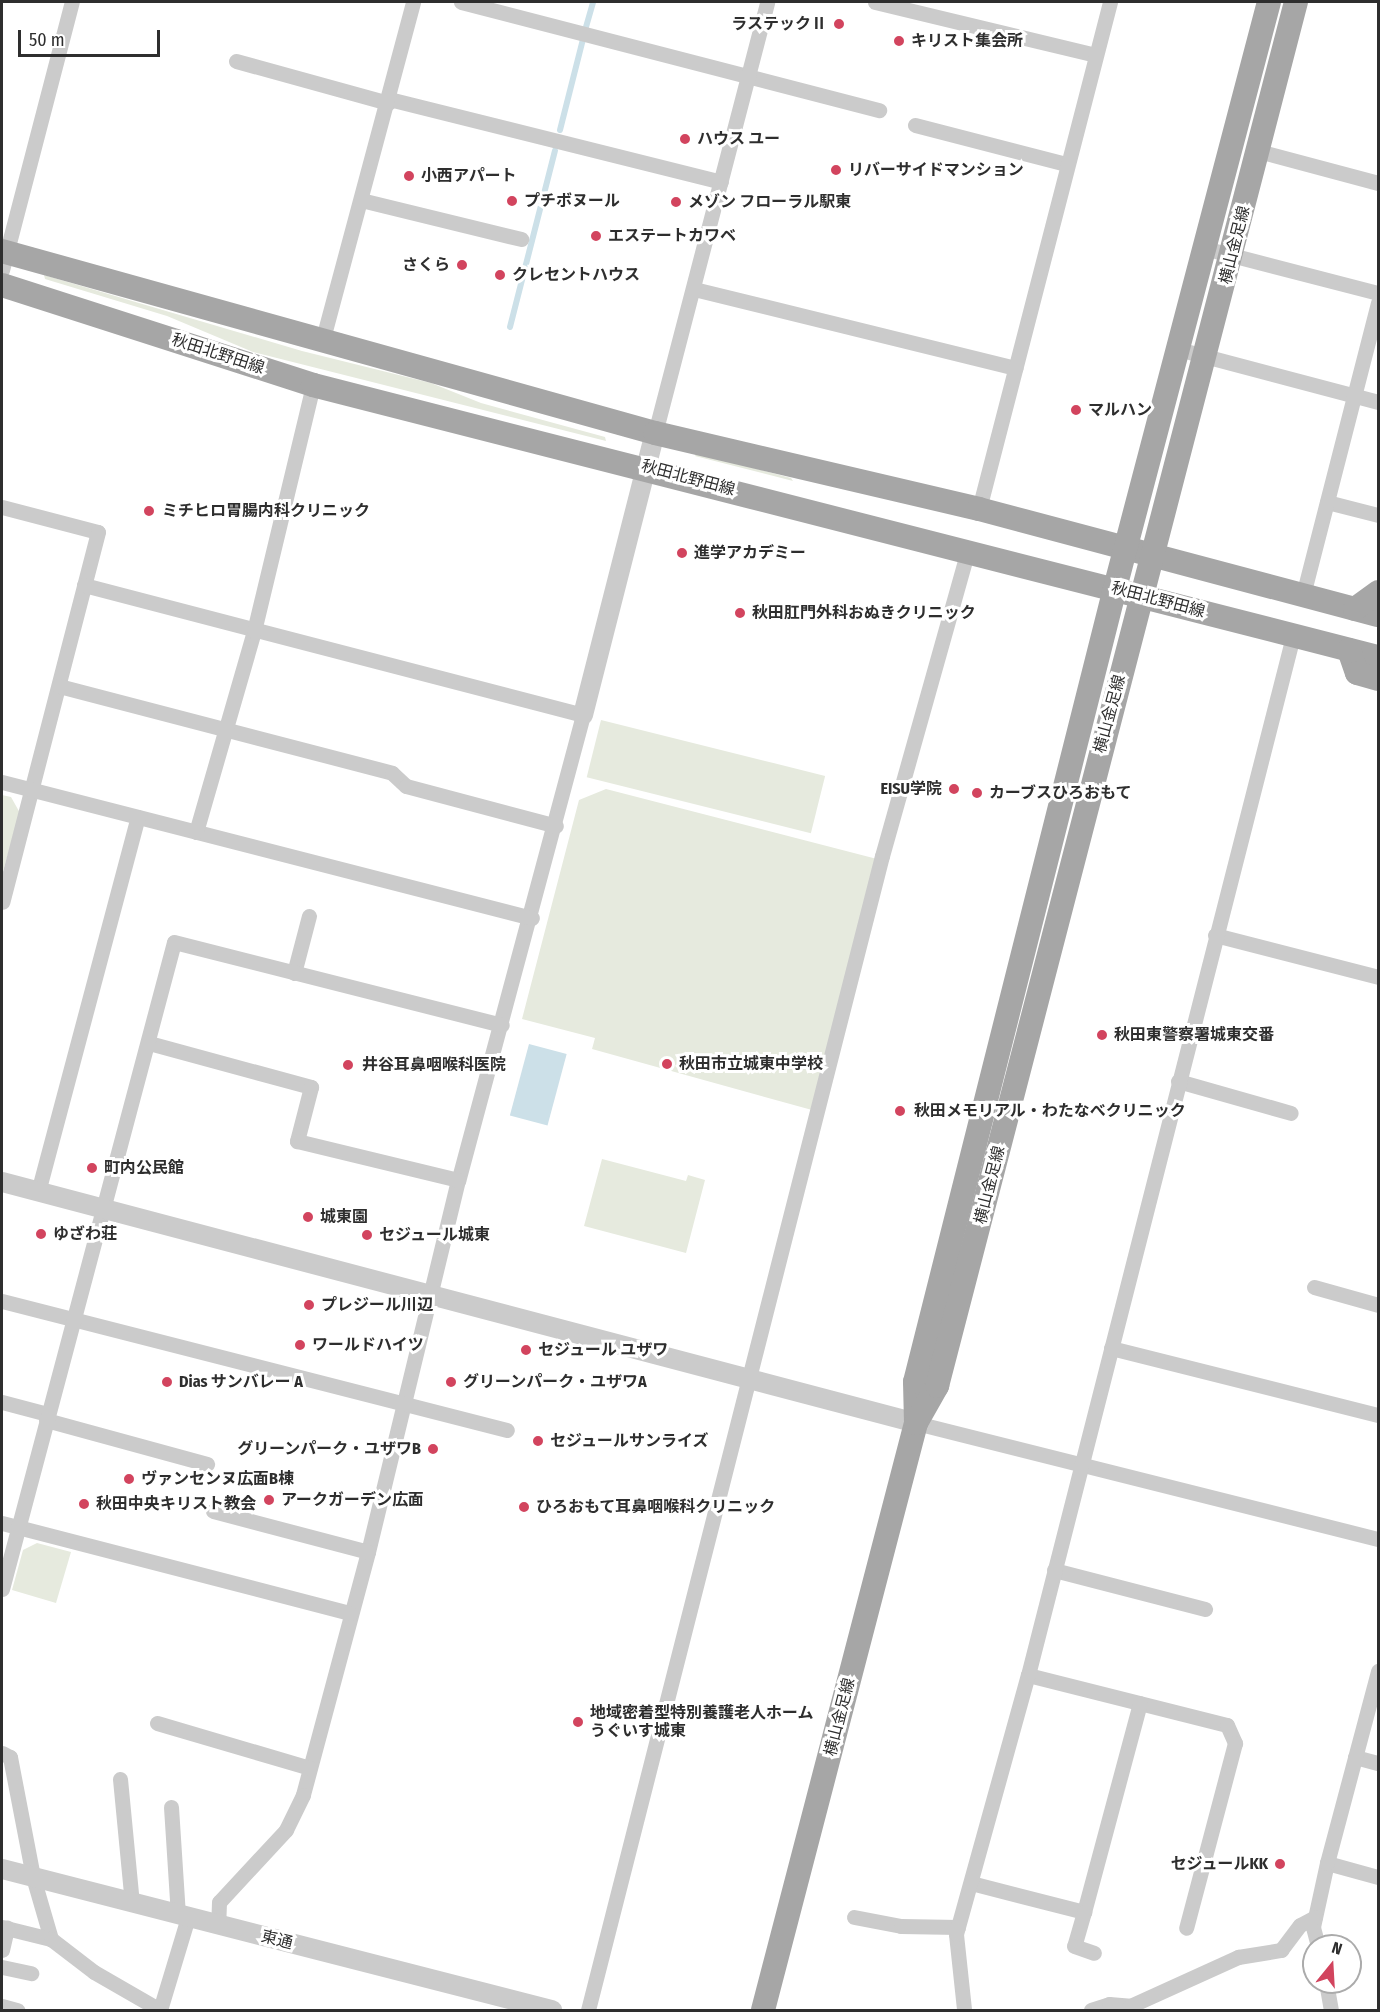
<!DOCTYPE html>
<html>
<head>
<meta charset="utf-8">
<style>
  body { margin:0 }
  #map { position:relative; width:1380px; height:2012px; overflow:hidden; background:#fff; font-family:"Fira Sans Condensed","Noto Sans JP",sans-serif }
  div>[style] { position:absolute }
  .green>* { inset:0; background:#e6eade; transform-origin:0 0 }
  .water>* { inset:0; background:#cce0e8; transform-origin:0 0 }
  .stream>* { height:6px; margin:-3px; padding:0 3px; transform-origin:3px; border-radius:3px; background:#cce0e8 }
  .minor>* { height:15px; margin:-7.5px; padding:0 7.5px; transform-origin:7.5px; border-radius:7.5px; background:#cbcbcb }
  .tertiary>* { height:20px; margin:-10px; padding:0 10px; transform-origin:10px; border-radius:10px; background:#cbcbcb }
  .primary>* { height:24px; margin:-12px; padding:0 12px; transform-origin:12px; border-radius:12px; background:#a6a6a6 }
  .dots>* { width:16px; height:16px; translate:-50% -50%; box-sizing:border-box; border:3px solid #fff; border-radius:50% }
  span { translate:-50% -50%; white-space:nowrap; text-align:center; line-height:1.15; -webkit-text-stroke:6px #fff; paint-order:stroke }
  .poi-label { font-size:16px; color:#2e2e2e; font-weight:700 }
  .right { translate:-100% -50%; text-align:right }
  .left { translate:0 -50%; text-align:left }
  .street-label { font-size:16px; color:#2e2e2e }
  .frame { position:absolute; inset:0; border:3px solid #2e2e2e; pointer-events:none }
  .north { position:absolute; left:1302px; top:1934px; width:60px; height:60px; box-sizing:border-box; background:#fff; border:2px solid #ababab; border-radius:50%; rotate:18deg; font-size:16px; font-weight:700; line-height:24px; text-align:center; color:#2e2e2e }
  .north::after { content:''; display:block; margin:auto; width:21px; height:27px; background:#d2445e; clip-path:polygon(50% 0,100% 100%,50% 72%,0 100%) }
  .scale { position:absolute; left:18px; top:30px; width:142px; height:27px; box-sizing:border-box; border:3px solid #2e2e2e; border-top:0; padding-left:8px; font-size:18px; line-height:21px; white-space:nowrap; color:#2e2e2e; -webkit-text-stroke:4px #fff; paint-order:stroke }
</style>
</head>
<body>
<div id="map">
  <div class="green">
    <div style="clip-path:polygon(44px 275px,302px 351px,431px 383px,481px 403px,605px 437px,606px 441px,253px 352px,167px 316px,45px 279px)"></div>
    <div style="clip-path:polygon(697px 453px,791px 478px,793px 481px,695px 456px)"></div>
    <div style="left:601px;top:720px;width:231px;height:59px;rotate:14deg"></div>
    <div style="clip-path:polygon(606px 789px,877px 859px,812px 1110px,592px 1049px,595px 1038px,522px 1019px,579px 800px)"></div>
    <div style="clip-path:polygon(2px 795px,11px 797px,20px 813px,3px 871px)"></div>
    <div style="clip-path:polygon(602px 1159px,686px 1181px,688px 1175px,705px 1180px,686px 1253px,584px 1226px)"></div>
    <div style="clip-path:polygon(37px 1543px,71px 1552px,56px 1603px,12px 1590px,23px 1550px)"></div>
  </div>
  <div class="water">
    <div style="left:529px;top:1044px;width:39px;height:74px;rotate:15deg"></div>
  </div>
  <div class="stream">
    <div style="left:586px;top:27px;width:26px;rotate:-74deg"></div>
    <div style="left:560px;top:130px;width:94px;rotate:-75.8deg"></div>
    <div style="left:510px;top:327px;width:182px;rotate:-75.7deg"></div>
  </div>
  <div class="minor">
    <div style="left:461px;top:2px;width:432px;rotate:14.5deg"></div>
    <div style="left:875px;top:2px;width:226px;rotate:13.5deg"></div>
    <div style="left:236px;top:61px;width:158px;rotate:15.4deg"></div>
    <div style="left:389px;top:99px;width:342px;rotate:14deg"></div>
    <div style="left:915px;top:125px;width:156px;rotate:14.5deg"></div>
    <div style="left:1258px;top:151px;width:124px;rotate:14.9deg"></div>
    <div style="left:361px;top:200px;width:165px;rotate:13.7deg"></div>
    <div style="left:1204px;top:248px;width:180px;rotate:14.5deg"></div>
    <div style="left:2px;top:270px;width:277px;rotate:-75.4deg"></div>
    <div style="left:694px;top:289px;width:331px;rotate:13.8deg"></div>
    <div style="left:322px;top:342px;width:352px;rotate:-75deg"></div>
    <div style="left:1178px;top:349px;width:207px;rotate:14.8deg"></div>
    <div style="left:655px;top:433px;width:445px;rotate:-75.4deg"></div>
    <div style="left:1327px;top:502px;width:53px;rotate:14.3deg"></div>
    <div style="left:2px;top:507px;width:99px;rotate:14.6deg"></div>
    <div style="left:98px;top:532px;width:382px;rotate:104.5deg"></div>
    <div style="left:979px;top:509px;width:524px;rotate:-75.51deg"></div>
    <div style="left:84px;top:585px;width:516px;rotate:14.6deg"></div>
    <div style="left:583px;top:715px;width:482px;rotate:105deg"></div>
    <div style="left:458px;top:1180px;width:383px;rotate:103.6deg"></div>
    <div style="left:368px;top:1552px;width:252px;rotate:105deg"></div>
    <div style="left:303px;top:1795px;width:39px;rotate:116deg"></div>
    <div style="left:286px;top:1830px;width:98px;rotate:132.9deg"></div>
    <div style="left:219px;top:1902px;width:23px;rotate:92deg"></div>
    <div style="left:1303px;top:595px;width:302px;rotate:-75.6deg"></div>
    <div style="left:59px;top:686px;width:344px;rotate:14.6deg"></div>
    <div style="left:392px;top:773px;width:19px;rotate:43deg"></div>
    <div style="left:406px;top:786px;width:155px;rotate:14.9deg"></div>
    <div style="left:2px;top:782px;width:547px;rotate:14.39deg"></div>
    <div style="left:196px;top:832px;width:209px;rotate:-73.9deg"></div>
    <div style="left:254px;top:631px;width:253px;rotate:-76.5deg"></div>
    <div style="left:1215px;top:935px;width:168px;rotate:14.4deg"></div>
    <div style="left:294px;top:973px;width:59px;rotate:-75.3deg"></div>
    <div style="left:149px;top:1043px;width:168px;rotate:15.2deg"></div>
    <div style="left:311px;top:1087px;width:56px;rotate:104.5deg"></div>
    <div style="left:297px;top:1141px;width:166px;rotate:13.6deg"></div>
    <div style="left:1178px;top:1081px;width:117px;rotate:15.8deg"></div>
    <div style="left:38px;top:1192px;width:388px;rotate:-75.1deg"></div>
    <div style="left:1314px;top:1287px;width:66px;rotate:15.7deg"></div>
    <div style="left:2px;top:1301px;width:521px;rotate:14.33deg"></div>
    <div style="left:1111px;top:1348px;width:275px;rotate:14.1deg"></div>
    <div style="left:2px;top:1402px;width:47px;rotate:14.9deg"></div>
    <div style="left:46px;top:1420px;width:167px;rotate:15.3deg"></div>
    <div style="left:916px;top:1423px;width:476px;rotate:14.1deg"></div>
    <div style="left:213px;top:1511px;width:160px;rotate:14.8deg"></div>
    <div style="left:2px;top:1523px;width:360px;rotate:14.5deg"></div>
    <div style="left:1054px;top:1570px;width:156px;rotate:14.5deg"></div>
    <div style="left:2px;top:1589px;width:669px;rotate:-75.11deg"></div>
    <div style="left:174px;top:942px;width:338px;rotate:14.2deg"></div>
    <div style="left:1028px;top:1675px;width:205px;rotate:14.1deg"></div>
    <div style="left:1227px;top:1725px;width:20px;rotate:66deg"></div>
    <div style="left:1235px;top:1743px;width:191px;rotate:104.8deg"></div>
    <div style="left:157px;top:1723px;width:159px;rotate:16.4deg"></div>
    <div style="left:2px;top:1753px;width:9px;rotate:27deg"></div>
    <div style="left:10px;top:1757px;width:122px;rotate:79.1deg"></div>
    <div style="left:33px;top:1877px;width:65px;rotate:73.8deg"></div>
    <div style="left:1355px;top:1757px;width:24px;rotate:15deg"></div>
    <div style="left:120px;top:1779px;width:125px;rotate:84.5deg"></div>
    <div style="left:171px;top:1807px;width:107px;rotate:86.3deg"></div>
    <div style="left:1327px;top:1863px;width:53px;rotate:15.4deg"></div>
    <div style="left:971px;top:1883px;width:117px;rotate:14.4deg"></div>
    <div style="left:1084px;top:1912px;width:216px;rotate:-75deg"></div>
    <div style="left:1084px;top:1912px;width:35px;rotate:106deg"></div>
    <div style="left:1074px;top:1946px;width:21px;rotate:19deg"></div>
    <div style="left:854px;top:1917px;width:48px;rotate:10.8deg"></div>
    <div style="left:901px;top:1926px;width:57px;rotate:1deg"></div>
    <div style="left:2px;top:1927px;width:50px;rotate:13.8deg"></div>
    <div style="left:51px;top:1939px;width:54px;rotate:37.5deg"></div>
    <div style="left:94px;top:1972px;width:76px;rotate:29.9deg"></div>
    <div style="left:1318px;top:1946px;width:20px;rotate:-105deg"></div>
    <div style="left:1313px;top:1927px;width:66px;rotate:-77.7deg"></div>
    <div style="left:1327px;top:1863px;width:199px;rotate:-75.1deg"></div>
    <div style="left:2px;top:1950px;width:23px;rotate:-77deg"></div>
    <div style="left:2px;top:1967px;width:30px;rotate:12deg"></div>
    <div style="left:1326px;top:1982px;width:28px;rotate:80deg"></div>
    <div style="left:2px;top:2006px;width:16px;rotate:15deg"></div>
    <div style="left:964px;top:2009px;width:75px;rotate:-96.1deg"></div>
    <div style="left:956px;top:1934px;width:269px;rotate:-74.5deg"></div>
    <div style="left:1028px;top:1675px;width:1072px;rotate:-75.69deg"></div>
    <div style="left:160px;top:2010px;width:97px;rotate:-73.2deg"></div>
    <div style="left:588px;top:2010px;width:1191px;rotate:-75.71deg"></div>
    <div style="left:882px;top:856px;width:317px;rotate:-74.3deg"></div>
    <div style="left:1091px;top:2010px;width:19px;rotate:-18deg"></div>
    <div style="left:1109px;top:2004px;width:21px;rotate:5deg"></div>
    <div style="left:1130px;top:2006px;width:119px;rotate:-24.4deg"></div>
    <div style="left:1238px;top:1957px;width:44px;rotate:-9.2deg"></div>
    <div style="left:1281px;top:1950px;width:31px;rotate:-53deg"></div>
    <div style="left:1300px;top:1925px;width:17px;rotate:-28deg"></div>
  </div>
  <div class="tertiary">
    <div style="left:583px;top:715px;width:291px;rotate:-75.7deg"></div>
    <div style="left:2px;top:1182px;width:945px;rotate:14.77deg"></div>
    <div style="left:2px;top:1869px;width:568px;rotate:14.38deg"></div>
  </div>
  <div class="primary">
    <div style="left:2px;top:251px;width:678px;rotate:15.57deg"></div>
    <div style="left:655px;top:433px;width:333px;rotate:13.2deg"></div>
    <div style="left:979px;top:509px;width:413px;rotate:14.9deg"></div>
    <div style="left:2px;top:285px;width:327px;rotate:17.8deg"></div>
    <div style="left:313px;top:385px;width:1099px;rotate:14.33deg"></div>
    <div style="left:1355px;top:609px;width:29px;rotate:-36deg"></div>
    <div style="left:1349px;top:650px;width:24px;rotate:71deg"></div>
    <div style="left:1357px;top:673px;width:22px;rotate:16deg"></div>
    <div style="left:916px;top:1423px;width:41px;rotate:-91.4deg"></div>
    <div style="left:915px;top:1382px;width:819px;rotate:-75.86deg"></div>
    <div style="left:1115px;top:588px;width:606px;rotate:-75.28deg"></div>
    <div style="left:763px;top:2010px;width:607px;rotate:-75.39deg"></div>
    <div style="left:916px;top:1423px;width:43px;rotate:-60.4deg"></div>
    <div style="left:937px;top:1386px;width:1430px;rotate:-75.46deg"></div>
  </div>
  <div class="dots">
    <div style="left:839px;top:24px;background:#d2445e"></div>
    <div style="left:899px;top:41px;background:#d2445e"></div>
    <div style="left:685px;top:139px;background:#d2445e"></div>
    <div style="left:836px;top:170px;background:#d2445e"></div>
    <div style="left:409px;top:176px;background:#d2445e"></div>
    <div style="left:512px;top:201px;background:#d2445e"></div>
    <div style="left:676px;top:202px;background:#d2445e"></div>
    <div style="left:596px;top:236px;background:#d2445e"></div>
    <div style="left:462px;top:265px;background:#d2445e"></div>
    <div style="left:500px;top:275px;background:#d2445e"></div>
    <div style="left:1076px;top:410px;background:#d2445e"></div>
    <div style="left:149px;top:511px;background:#d2445e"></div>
    <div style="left:682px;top:553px;background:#d2445e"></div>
    <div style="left:740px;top:613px;background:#d2445e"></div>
    <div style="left:954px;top:789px;background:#d2445e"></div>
    <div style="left:977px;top:793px;background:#d2445e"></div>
    <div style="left:1102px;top:1035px;background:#d2445e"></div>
    <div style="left:667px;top:1064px;background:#d2445e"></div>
    <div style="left:348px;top:1065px;background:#d2445e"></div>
    <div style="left:900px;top:1111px;background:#d2445e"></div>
    <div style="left:92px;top:1168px;background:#d2445e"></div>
    <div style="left:308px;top:1217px;background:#d2445e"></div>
    <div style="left:41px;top:1234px;background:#d2445e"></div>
    <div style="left:367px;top:1235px;background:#d2445e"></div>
    <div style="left:309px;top:1305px;background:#d2445e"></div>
    <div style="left:300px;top:1345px;background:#d2445e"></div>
    <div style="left:526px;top:1350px;background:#d2445e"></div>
    <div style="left:167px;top:1382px;background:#d2445e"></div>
    <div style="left:451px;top:1382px;background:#d2445e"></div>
    <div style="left:538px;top:1441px;background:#d2445e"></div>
    <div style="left:433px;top:1449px;background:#d2445e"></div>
    <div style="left:129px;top:1479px;background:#d2445e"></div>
    <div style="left:269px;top:1500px;background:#d2445e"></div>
    <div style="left:84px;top:1504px;background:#d2445e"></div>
    <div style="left:524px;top:1507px;background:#d2445e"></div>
    <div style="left:578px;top:1722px;background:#d2445e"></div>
    <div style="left:1280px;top:1864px;background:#d2445e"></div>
  </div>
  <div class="poi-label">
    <span class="right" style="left:827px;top:24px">ラステックⅡ</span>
    <span class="left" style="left:911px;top:41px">キリスト集会所</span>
    <span class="left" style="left:697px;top:139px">ハウス ユー</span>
    <span class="left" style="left:848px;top:170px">リバーサイドマンション</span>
    <span class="left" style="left:421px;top:176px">小西アパート</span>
    <span class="left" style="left:524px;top:201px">プチボヌール</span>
    <span class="left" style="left:688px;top:202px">メゾン フローラル駅東</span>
    <span class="left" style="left:608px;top:236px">エステートカワベ</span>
    <span class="right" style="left:450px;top:265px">さくら</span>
    <span class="left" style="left:512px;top:275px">クレセントハウス</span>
    <span class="left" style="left:1088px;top:410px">マルハン</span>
    <span class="left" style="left:162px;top:511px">ミチヒロ胃腸内科クリニック</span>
    <span class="left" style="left:694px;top:553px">進学アカデミー</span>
    <span class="left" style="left:752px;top:613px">秋田肛門外科おぬきクリニック</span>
    <span class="right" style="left:942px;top:789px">EISU学院</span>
    <span class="left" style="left:989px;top:793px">カーブスひろおもて</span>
    <span class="left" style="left:1114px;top:1035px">秋田東警察署城東交番</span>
    <span class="left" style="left:679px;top:1064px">秋田市立城東中学校</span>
    <span class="left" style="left:362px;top:1065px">井谷耳鼻咽喉科医院</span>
    <span class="left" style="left:914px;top:1111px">秋田メモリアル・わたなべクリニック</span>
    <span class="left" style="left:104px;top:1168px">町内公民館</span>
    <span class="left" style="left:320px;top:1217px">城東園</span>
    <span class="left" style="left:53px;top:1234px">ゆざわ荘</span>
    <span class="left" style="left:379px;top:1235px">セジュール城東</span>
    <span class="left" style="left:321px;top:1305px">プレジール川辺</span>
    <span class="left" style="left:312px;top:1345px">ワールドハイツ</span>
    <span class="left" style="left:538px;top:1350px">セジュール ユザワ</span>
    <span class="left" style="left:179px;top:1382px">Dias サンバレー A</span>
    <span class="left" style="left:463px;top:1382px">グリーンパーク・ユザワA</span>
    <span class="left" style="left:550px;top:1441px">セジュールサンライズ</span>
    <span class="right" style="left:421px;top:1449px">グリーンパーク・ユザワB</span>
    <span class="left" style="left:141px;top:1479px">ヴァンセンヌ広面B棟</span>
    <span class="left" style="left:281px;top:1500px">アークガーデン広面</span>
    <span class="left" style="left:96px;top:1504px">秋田中央キリスト教会</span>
    <span class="left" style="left:536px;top:1507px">ひろおもて耳鼻咽喉科クリニック</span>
    <span class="left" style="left:590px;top:1722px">地域密着型特別養護老人ホーム<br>うぐいす城東</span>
    <span class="right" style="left:1268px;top:1864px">セジュールKK</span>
  </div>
  <div class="street-label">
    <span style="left:1235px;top:245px;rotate:-76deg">横山金足線</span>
    <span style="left:218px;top:354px;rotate:18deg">秋田北野田線</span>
    <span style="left:688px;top:478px;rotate:15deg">秋田北野田線</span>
    <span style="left:1158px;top:600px;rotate:15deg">秋田北野田線</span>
    <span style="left:1110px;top:714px;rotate:-75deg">横山金足線</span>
    <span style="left:990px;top:1185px;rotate:-76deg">横山金足線</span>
    <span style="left:840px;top:1717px;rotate:-76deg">横山金足線</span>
    <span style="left:277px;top:1940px;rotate:14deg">東通</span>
  </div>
  <div class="frame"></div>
  <div class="north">N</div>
  <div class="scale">50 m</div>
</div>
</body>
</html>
